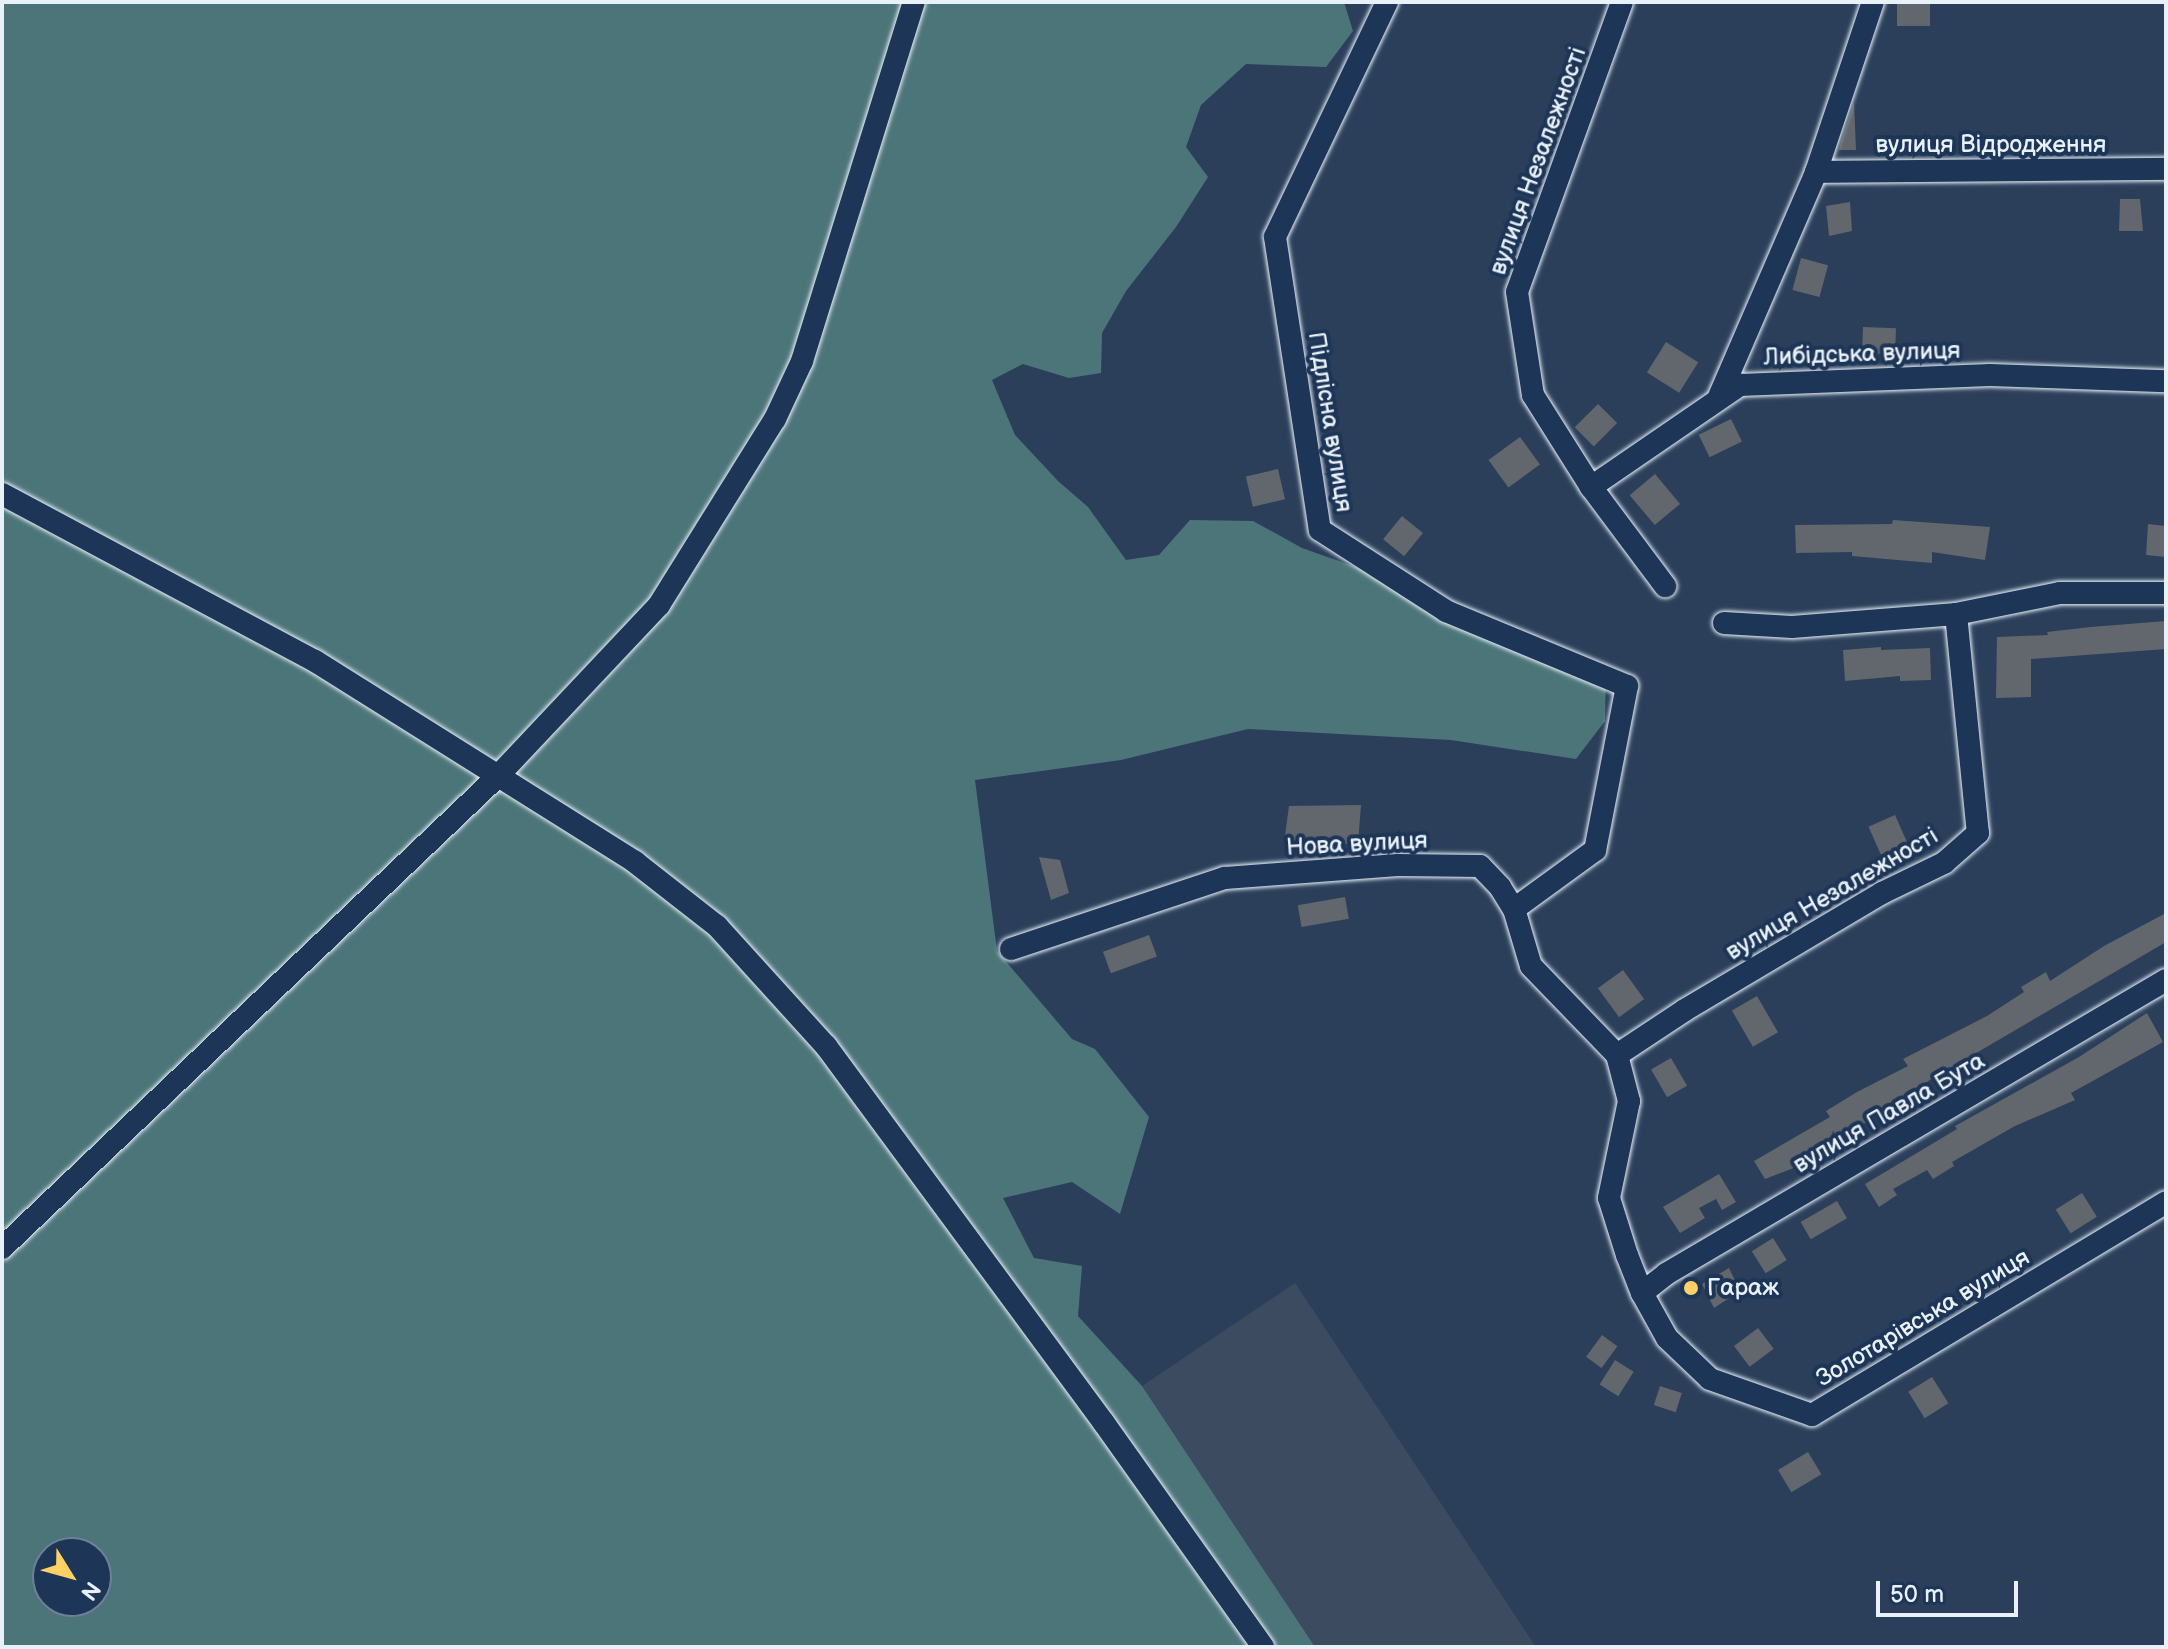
<!DOCTYPE html>
<html>
<head>
<meta charset="utf-8">
<style>
  body { margin:0 }
  #map { position:relative; width:2168px; height:1649px; overflow:hidden; background:#2b3f5b; font-family:"Balsamiq Sans",sans-serif }
  div>[style] { position:absolute }
  .built>* { inset:0; background:#3c4b60 }
  .green>* { inset:0; background:#4c757a }
  .building>* { inset:0; background:#62676d; transform-origin:0 0 }
  .roads { filter:drop-shadow(0 0 2px #e8f1f8) drop-shadow(0 0 2px #e8f1f8) }
  .minor>* { height:22px; margin:-11px; padding:0 11px; transform-origin:11px; border-radius:11px; background:#1d3557 }
  .dots>* { width:22px; height:22px; translate:-50% -50%; box-sizing:border-box; border:4px solid #1d3557; border-radius:50% }
  span { translate:-50% -50%; white-space:nowrap; text-align:center; line-height:1.15; -webkit-text-stroke:8px #1d3557; paint-order:stroke }
  .street-label { font-size:24px; color:#e8f1f8 }
  .poi-label { font-size:24px; color:#e8f1f8 }
  .left { translate:0 -50%; text-align:left }
  .frame { position:absolute; inset:0; border:4px solid #e8f1f8; pointer-events:none }
  .north { position:absolute; left:32px; top:1537px; width:80px; height:80px; box-sizing:border-box; background:#1d3557; border:2px solid #6e8097; border-radius:50%; rotate:127deg; font-size:22px; font-weight:700; line-height:32px; text-align:center; color:#e8f1f8 }
  .north::after { content:''; display:block; margin:auto; width:28px; height:36px; background:#ffd166; clip-path:polygon(50% 0,100% 100%,50% 72%,0 100%) }
  .scale { position:absolute; left:1876px; top:1581px; width:142px; height:36px; box-sizing:border-box; border:4px solid #e8f1f8; border-top:0; padding-left:10px; font-size:24px; line-height:28px; white-space:nowrap; color:#e8f1f8; -webkit-text-stroke:6px #1d3557; paint-order:stroke }
</style>
</head>
<body>
<div id="map">
  <div class="built">
    <div style="clip-path:polygon(1295px 1283px,1536px 1647px,1315px 1647px,1142px 1386px)"></div>
  </div>
  <div class="green">
    <div style="clip-path:polygon(evenodd,2px 2px,1344px 2px,1353px 31px,1326px 67px,1246px 64px,1201px 105px,1186px 147px,1208px 177px,1176px 227px,1126px 291px,1102px 333px,1101px 373px,1069px 378px,1023px 364px,992px 380px,1015px 435px,1058px 481px,1088px 507px,1126px 560px,1159px 555px,1190px 520px,1253px 521px,1302px 548px,1370px 572px,1606px 668px,1605px 721px,1576px 759px,1451px 740px,1248px 729px,1121px 760px,975px 780px,997px 951px,1072px 1039px,1095px 1049px,1149px 1117px,1120px 1214px,1072px 1182px,1003px 1198px,1034px 1258px,1082px 1266px,1078px 1316px,1142px 1386px,1315px 1647px,2px 1647px,2px 2px,48px 1553px,96px 1553px,96px 1601px,48px 1601px,48px 1553px)"></div>
  </div>
  <div class="building">
    <div style="left:1897px;top:2px;width:33px;height:24px"></div>
    <div style="clip-path:polygon(1854px 103px,1856px 150px,1839px 150px,1841px 142px)"></div>
    <div style="clip-path:polygon(2120px 199px,2140px 199px,2143px 231px,2119px 231px)"></div>
    <div style="clip-path:polygon(1850px 202px,1852px 231px,1829px 236px,1826px 206px)"></div>
    <div style="left:1801px;top:258px;width:28px;height:33px;rotate:15deg"></div>
    <div style="left:1863px;top:327px;width:33px;height:26px;rotate:2deg"></div>
    <div style="left:1666px;top:342px;width:38px;height:36px;rotate:32deg"></div>
    <div style="left:1598px;top:404px;width:27px;height:33px;rotate:45deg"></div>
    <div style="left:1731px;top:419px;width:25px;height:36px;rotate:64deg"></div>
    <div style="left:1520px;top:437px;width:34px;height:39px;rotate:54deg"></div>
    <div style="left:1278px;top:469px;width:31px;height:33px;rotate:77deg"></div>
    <div style="left:1655px;top:474px;width:39px;height:33px;rotate:50deg"></div>
    <div style="left:1402px;top:516px;width:27px;height:30px;rotate:39deg"></div>
    <div style="clip-path:polygon(1893px 520px,1990px 527px,1985px 560px,1932px 552px,1932px 563px,1852px 556px,1852px 552px,1796px 553px,1795px 525px,1892px 524px)"></div>
    <div style="clip-path:polygon(2148px 524px,2166px 526px,2166px 557px,2146px 555px)"></div>
    <div style="clip-path:polygon(2166px 621px,2166px 649px,2031px 659px,2031px 697px,1996px 698px,1997px 637px,2048px 635px,2047px 632px,2091px 627px)"></div>
    <div style="clip-path:polygon(1881px 647px,1881px 650px,1930px 648px,1931px 680px,1900px 681px,1900px 676px,1845px 681px,1843px 650px)"></div>
    <div style="clip-path:polygon(1361px 805px,1358px 844px,1284px 843px,1289px 806px)"></div>
    <div style="left:1895px;top:815px;width:36px;height:29px;rotate:66deg"></div>
    <div style="clip-path:polygon(1039px 857px,1060px 860px,1069px 893px,1051px 900px)"></div>
    <div style="left:1345px;top:897px;width:22px;height:48px;rotate:80deg"></div>
    <div style="clip-path:polygon(2166px 913px,2166px 942px,1865px 1118px,1867px 1122px,1801px 1158px,1804px 1164px,1765px 1179px,1754px 1161px,1830px 1117px,1826px 1111px,1857px 1092px,1908px 1066px,1903px 1059px,1987px 1016px,2024px 992px,2021px 987px,2046px 972px,2050px 981px,2104px 946px)"></div>
    <div style="left:1149px;top:935px;width:23px;height:49px;rotate:70deg"></div>
    <div style="left:1623px;top:970px;width:36px;height:31px;rotate:54deg"></div>
    <div style="left:1757px;top:996px;width:42px;height:29px;rotate:60deg"></div>
    <div style="clip-path:polygon(2147px 1013px,2163px 1042px,2071px 1093px,2075px 1100px,2015px 1126px,1952px 1162px,1954px 1166px,1933px 1179px,1927px 1170px,1893px 1189px,1897px 1195px,1879px 1207px,1865px 1184px,1957px 1129px,1955px 1126px,2079px 1057px)"></div>
    <div style="left:1671px;top:1058px;width:32px;height:23px;rotate:60deg"></div>
    <div style="clip-path:polygon(1719px 1174px,1736px 1202px,1722px 1210px,1716px 1199px,1699px 1208px,1705px 1218px,1680px 1233px,1663px 1207px)"></div>
    <div style="left:2082px;top:1193px;width:28px;height:31px;rotate:58deg"></div>
    <div style="left:1837px;top:1201px;width:20px;height:42px;rotate:60deg"></div>
    <div style="left:1773px;top:1238px;width:26px;height:25px;rotate:58deg"></div>
    <div style="clip-path:polygon(1729px 1268px,1740px 1291px,1714px 1308px,1702px 1284px)"></div>
    <div style="left:1758px;top:1328px;width:26px;height:30px;rotate:53deg"></div>
    <div style="left:1602px;top:1335px;width:19px;height:27px;rotate:36deg"></div>
    <div style="left:1615px;top:1360px;width:22px;height:29px;rotate:32deg"></div>
    <div style="left:1932px;top:1377px;width:31px;height:28px;rotate:58deg"></div>
    <div style="left:1660px;top:1386px;width:23px;height:20px;rotate:18deg"></div>
    <div style="left:1808px;top:1452px;width:26px;height:35px;rotate:59deg"></div>
  </div>
  <div class="roads">
    <div class="minor">
      <div style="left:1387px;top:2px;width:260px;rotate:115.5deg"></div>
      <div style="left:1275px;top:237px;width:296px;rotate:81.3deg"></div>
      <div style="left:1320px;top:530px;width:150px;rotate:32.7deg"></div>
      <div style="left:1446px;top:611px;width:196px;rotate:22.5deg"></div>
      <div style="left:1627px;top:686px;width:167px;rotate:101deg"></div>
      <div style="left:1595px;top:850px;width:100px;rotate:143.9deg"></div>
      <div style="left:1622px;top:2px;width:308px;rotate:109.9deg"></div>
      <div style="left:1517px;top:292px;width:104px;rotate:81.2deg"></div>
      <div style="left:1533px;top:395px;width:109px;rotate:57.8deg"></div>
      <div style="left:1591px;top:487px;width:124px;rotate:53.2deg"></div>
      <div style="left:1816px;top:172px;width:350px;rotate:-0.5deg"></div>
      <div style="left:1718px;top:399px;width:247px;rotate:-66.6deg"></div>
      <div style="left:1816px;top:172px;width:179px;rotate:-71.5deg"></div>
      <div style="left:1591px;top:487px;width:181px;rotate:-34.4deg"></div>
      <div style="left:1740px;top:385px;width:250px;rotate:-2.3deg"></div>
      <div style="left:1990px;top:375px;width:176px;rotate:2deg"></div>
      <div style="left:2px;top:494px;width:355px;rotate:28.1deg"></div>
      <div style="left:315px;top:661px;width:378px;rotate:32.1deg"></div>
      <div style="left:635px;top:862px;width:104px;rotate:38deg"></div>
      <div style="left:717px;top:926px;width:162px;rotate:47.8deg"></div>
      <div style="left:826px;top:1046px;width:468px;rotate:53.6deg"></div>
      <div style="left:1104px;top:1423px;width:275px;rotate:54.6deg"></div>
      <div style="left:1956px;top:614px;width:220px;rotate:84.3deg"></div>
      <div style="left:1978px;top:833px;width:45px;rotate:138.6deg"></div>
      <div style="left:1944px;top:863px;width:69px;rotate:154.2deg"></div>
      <div style="left:1882px;top:893px;width:229px;rotate:149.3deg"></div>
      <div style="left:1685px;top:1010px;width:82px;rotate:146.5deg"></div>
      <div style="left:1617px;top:1055px;width:48px;rotate:75.4deg"></div>
      <div style="left:1629px;top:1101px;width:99px;rotate:101.7deg"></div>
      <div style="left:1609px;top:1198px;width:60px;rotate:72.5deg"></div>
      <div style="left:1627px;top:1255px;width:41px;rotate:68.5deg"></div>
      <div style="left:1642px;top:1293px;width:51px;rotate:60.9deg"></div>
      <div style="left:1667px;top:1338px;width:59px;rotate:43.6deg"></div>
      <div style="left:1710px;top:1379px;width:108px;rotate:19.4deg"></div>
      <div style="left:1812px;top:1415px;width:413px;rotate:-31deg"></div>
      <div style="left:1724px;top:623px;width:68px;rotate:3.4deg"></div>
      <div style="left:1792px;top:627px;width:165px;rotate:-4.5deg"></div>
      <div style="left:1956px;top:614px;width:106px;rotate:-11.4deg"></div>
      <div style="left:2060px;top:593px;width:106px"></div>
      <div style="left:1011px;top:949px;width:225px;rotate:-18.4deg"></div>
      <div style="left:1225px;top:878px;width:173px;rotate:-4.3deg"></div>
      <div style="left:1398px;top:865px;width:82px;rotate:0.7deg"></div>
      <div style="left:1480px;top:866px;width:29px;rotate:46deg"></div>
      <div style="left:1500px;top:887px;width:26px;rotate:58deg"></div>
      <div style="left:1514px;top:909px;width:59px;rotate:73.4deg"></div>
      <div style="left:1531px;top:966px;width:124px;rotate:46deg"></div>
      <div style="left:2px;top:1248px;width:683px;rotate:-43.58deg"></div>
      <div style="left:497px;top:777px;width:236px;rotate:-46.7deg"></div>
      <div style="left:659px;top:605px;width:219px;rotate:-58.1deg"></div>
      <div style="left:775px;top:419px;width:64px;rotate:-65deg"></div>
      <div style="left:802px;top:361px;width:376px;rotate:-72.7deg"></div>
      <div style="left:1642px;top:1293px;width:31px;rotate:-38deg"></div>
      <div style="left:1666px;top:1274px;width:580px;rotate:-30.46deg"></div>
    </div>
  </div>
  <div class="dots">
    <div style="left:1691px;top:1288px;background:#ffd166"></div>
  </div>
  <div class="street-label">
    <span style="left:1991px;top:145px">вулиця Відродження</span>
    <span style="left:1538px;top:161px;rotate:-70deg">вулиця Незалежності</span>
    <span style="left:1862px;top:354px;rotate:-2deg">Либідська вулиця</span>
    <span style="left:1330px;top:422px;rotate:81deg">Підлісна вулиця</span>
    <span style="left:1357px;top:844px;rotate:-3deg">Нова вулиця</span>
    <span style="left:1832px;top:894px;rotate:-30deg">вулиця Незалежності</span>
    <span style="left:1889px;top:1113px;rotate:-30deg">вулиця Павла Бута</span>
    <span style="left:1923px;top:1318px;rotate:-31deg">Золотарівська вулиця</span>
  </div>
  <div class="poi-label">
    <span class="left" style="left:1707px;top:1288px">Гараж</span>
  </div>
  <div class="frame"></div>
  <div class="north">N</div>
  <div class="scale">50 m</div>
</div>
</body>
</html>
